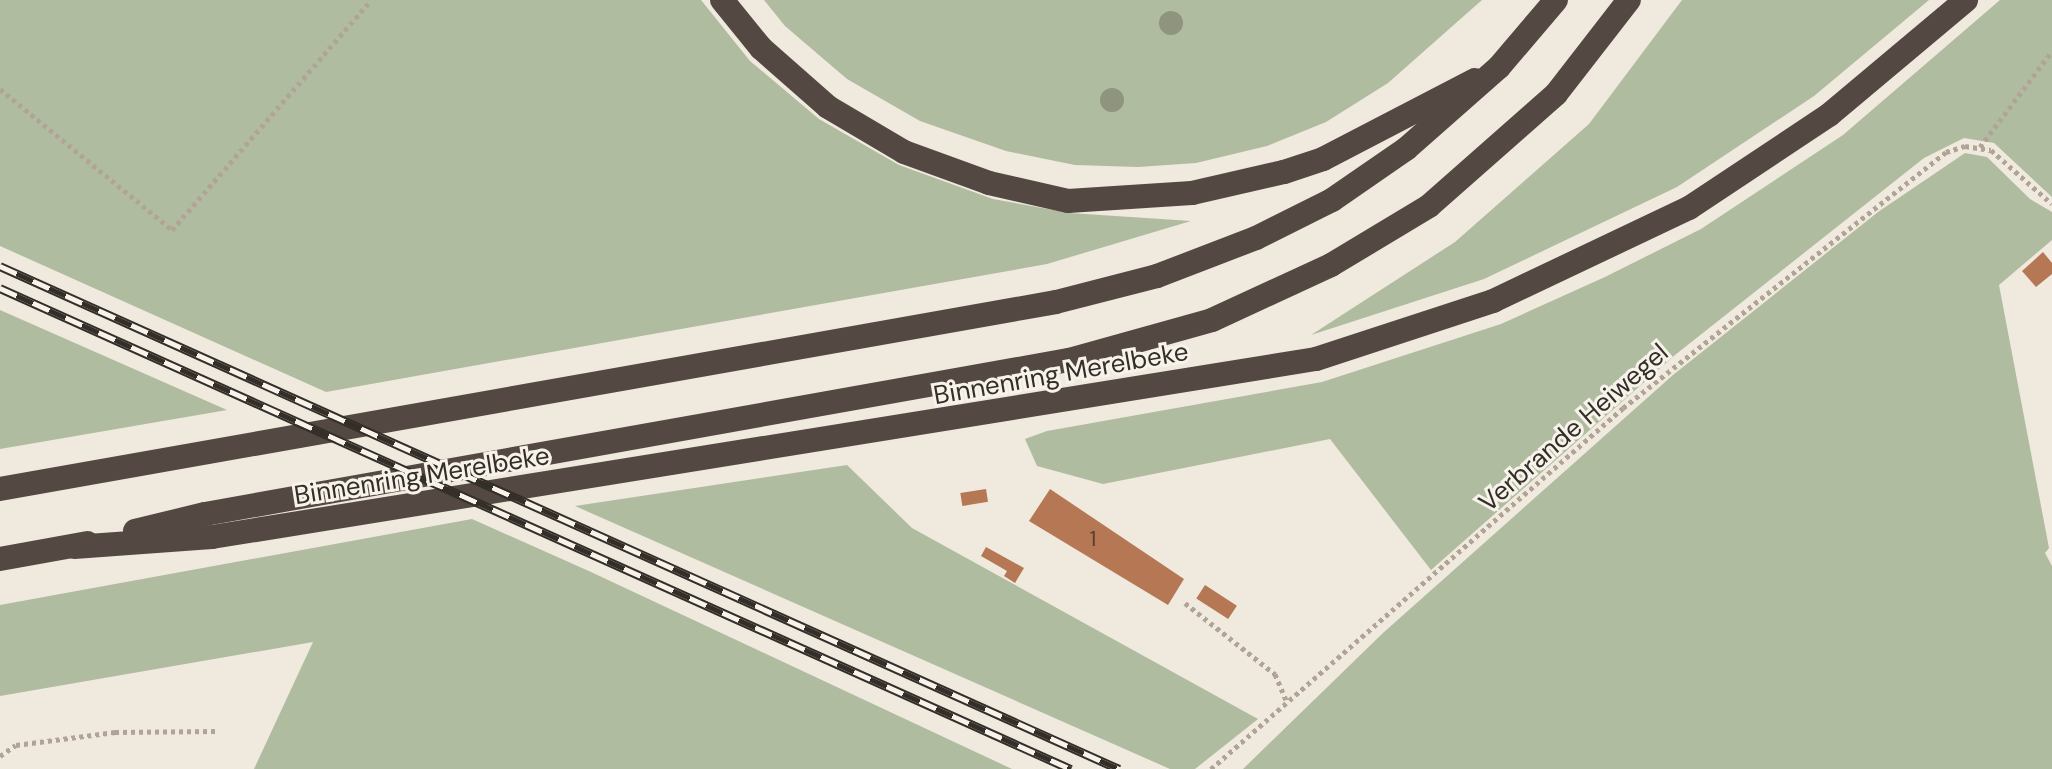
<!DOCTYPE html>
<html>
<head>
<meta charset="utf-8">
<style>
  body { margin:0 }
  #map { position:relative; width:2052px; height:769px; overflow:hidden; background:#efe9de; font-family:"DM Sans",sans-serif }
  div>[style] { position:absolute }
  .green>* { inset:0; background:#b0bca0 }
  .building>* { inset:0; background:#b67755; transform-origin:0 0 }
  .path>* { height:5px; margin-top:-2.5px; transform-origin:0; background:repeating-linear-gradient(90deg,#b1a496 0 4px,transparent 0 8px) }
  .highway>* { height:24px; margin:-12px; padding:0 12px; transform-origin:12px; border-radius:12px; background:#544942 }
  .rail>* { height:9px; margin-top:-4.5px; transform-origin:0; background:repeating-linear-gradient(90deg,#f7f2ea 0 18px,#342e29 0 36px); box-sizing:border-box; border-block:2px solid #342e29 }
  .trees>* { width:24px; height:24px; margin:-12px; border-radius:50%; background:#8f947e }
  span { translate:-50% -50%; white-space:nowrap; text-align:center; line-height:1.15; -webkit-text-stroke:6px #f7f2ea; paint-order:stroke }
  .number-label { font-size:22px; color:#544034 }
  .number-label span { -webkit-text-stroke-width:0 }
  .street-label { font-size:26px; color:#342e29 }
</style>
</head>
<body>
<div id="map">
  <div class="green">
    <div style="clip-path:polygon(0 0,701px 0,750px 61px,819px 119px,899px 165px,993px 199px,1070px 213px,1191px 221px,1047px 264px,326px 392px,0 246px)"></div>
    <div style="clip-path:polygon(764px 0,1482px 0,1388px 83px,1326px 122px,1267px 146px,1196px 163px,1138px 167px,1075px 165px,1006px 151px,920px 121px,847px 79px,785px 26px)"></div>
    <div style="clip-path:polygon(1682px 0,1929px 0,1814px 96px,1677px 187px,1484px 279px,1311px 335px,1455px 242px,1589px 124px)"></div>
    <div style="clip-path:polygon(2000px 0,2052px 0,2052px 197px,1994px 143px,1964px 138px,1924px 158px,1675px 355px,1431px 570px,1330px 439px,1103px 484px,1037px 466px,1025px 439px,1047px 431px,1322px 382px,1501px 324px,1605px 277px,1701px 229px,1843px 135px)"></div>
    <div style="clip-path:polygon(1965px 153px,1987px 157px,2030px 199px,2052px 212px,2052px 240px,1999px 285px,2049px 548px,2045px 553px,2052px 566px,2052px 769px,1243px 769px,1383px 633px,1673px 375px,1878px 212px)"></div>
    <div style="clip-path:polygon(0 310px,227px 410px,0 449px)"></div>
    <div style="clip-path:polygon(847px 465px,912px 528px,1258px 719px,1195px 769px,1170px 769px,575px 506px)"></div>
    <div style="clip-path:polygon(472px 519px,591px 572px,1012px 769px,254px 769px,313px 642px,0 696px,0 605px)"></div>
  </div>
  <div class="building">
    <div style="clip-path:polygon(2043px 252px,2052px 263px,2052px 274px,2036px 287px,2022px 271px)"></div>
    <div style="left:986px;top:489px;width:13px;height:26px;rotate:81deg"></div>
    <div style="clip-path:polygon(1050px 489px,1184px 579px,1168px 605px,1029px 521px)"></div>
    <div style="clip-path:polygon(986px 547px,1024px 568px,1015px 583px,1004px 576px,1007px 571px,981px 556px)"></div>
    <div style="left:1205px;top:585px;width:38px;height:16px;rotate:33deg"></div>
  </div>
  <div class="path">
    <div style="left:0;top:89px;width:222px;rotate:39.3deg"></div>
    <div style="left:172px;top:230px;width:304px;rotate:-49.1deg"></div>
    <div style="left:1980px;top:147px;width:120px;rotate:-53.1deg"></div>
    <div style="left:1185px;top:603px;width:115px;rotate:38.3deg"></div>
    <div style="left:1275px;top:674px;width:30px;rotate:67deg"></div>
    <div style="left:0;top:756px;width:19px;rotate:-35deg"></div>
    <div style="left:16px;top:745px;width:100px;rotate:-7.5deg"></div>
    <div style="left:115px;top:732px;width:102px;rotate:-0.6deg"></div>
    <div style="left:1211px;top:769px;width:548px;rotate:-41.23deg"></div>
    <div style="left:1623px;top:408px;width:412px;rotate:-38.4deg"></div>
    <div style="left:1946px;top:152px;width:20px;rotate:-18deg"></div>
    <div style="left:1965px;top:146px;width:26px;rotate:9deg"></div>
    <div style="left:1991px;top:150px;width:81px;rotate:41.5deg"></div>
  </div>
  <div class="highway">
    <div style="left:722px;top:0;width:62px;rotate:50.9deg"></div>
    <div style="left:761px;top:48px;width:89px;rotate:41.4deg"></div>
    <div style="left:828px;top:107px;width:88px;rotate:30.6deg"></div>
    <div style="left:904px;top:152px;width:90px;rotate:20deg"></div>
    <div style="left:989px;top:183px;width:81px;rotate:12.8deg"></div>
    <div style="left:1068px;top:201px;width:124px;rotate:-3.7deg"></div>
    <div style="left:1192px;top:193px;width:94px;rotate:-12.9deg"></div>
    <div style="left:1284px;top:172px;width:41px;rotate:-18.4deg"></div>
    <div style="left:1323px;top:159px;width:171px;rotate:-27.5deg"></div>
    <div style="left:0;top:489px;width:1072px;rotate:-10.04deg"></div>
    <div style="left:1056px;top:302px;width:104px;rotate:-14.4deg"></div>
    <div style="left:1157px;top:276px;width:106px;rotate:-21deg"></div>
    <div style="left:1256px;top:238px;width:85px;rotate:-26.6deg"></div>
    <div style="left:1332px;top:200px;width:90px;rotate:-34.6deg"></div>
    <div style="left:1406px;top:149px;width:124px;rotate:-41.4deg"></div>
    <div style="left:1499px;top:67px;width:88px;rotate:-49.6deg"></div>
    <div style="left:135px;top:531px;width:72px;rotate:-13.7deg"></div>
    <div style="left:205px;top:514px;width:878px;rotate:-10.11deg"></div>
    <div style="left:1069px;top:360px;width:148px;rotate:-15.6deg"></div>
    <div style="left:1212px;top:320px;width:131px;rotate:-24.8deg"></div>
    <div style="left:1331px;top:265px;width:114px;rotate:-31deg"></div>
    <div style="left:1429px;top:206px;width:169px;rotate:-41.4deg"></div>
    <div style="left:1556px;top:94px;width:119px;rotate:-52.2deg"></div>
    <div style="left:74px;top:547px;width:138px;rotate:-4.1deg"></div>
    <div style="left:212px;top:537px;width:1118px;rotate:-9.16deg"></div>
    <div style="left:1316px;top:359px;width:186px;rotate:-18.1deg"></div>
    <div style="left:1493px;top:301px;width:217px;rotate:-25.4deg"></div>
    <div style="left:1689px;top:208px;width:168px;rotate:-33.6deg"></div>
    <div style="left:1829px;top:115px;width:179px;rotate:-40deg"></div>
    <div style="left:0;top:559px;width:89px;rotate:-10.3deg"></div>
  </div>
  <div class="rail">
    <div style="left:0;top:266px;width:1227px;rotate:24.2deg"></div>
    <div style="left:0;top:288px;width:1174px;rotate:24.19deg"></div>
  </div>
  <div class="trees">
    <div style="left:1171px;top:23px"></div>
    <div style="left:1112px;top:100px"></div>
  </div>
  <div class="number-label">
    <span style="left:1093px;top:539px">1</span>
  </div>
  <div class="street-label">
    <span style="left:1061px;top:374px;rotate:-10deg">Binnenring Merelbeke</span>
    <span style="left:1574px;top:428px;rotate:-41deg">Verbrande Heiwegel</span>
    <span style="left:422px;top:476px;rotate:-9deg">Binnenring Merelbeke</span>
  </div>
</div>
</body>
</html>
